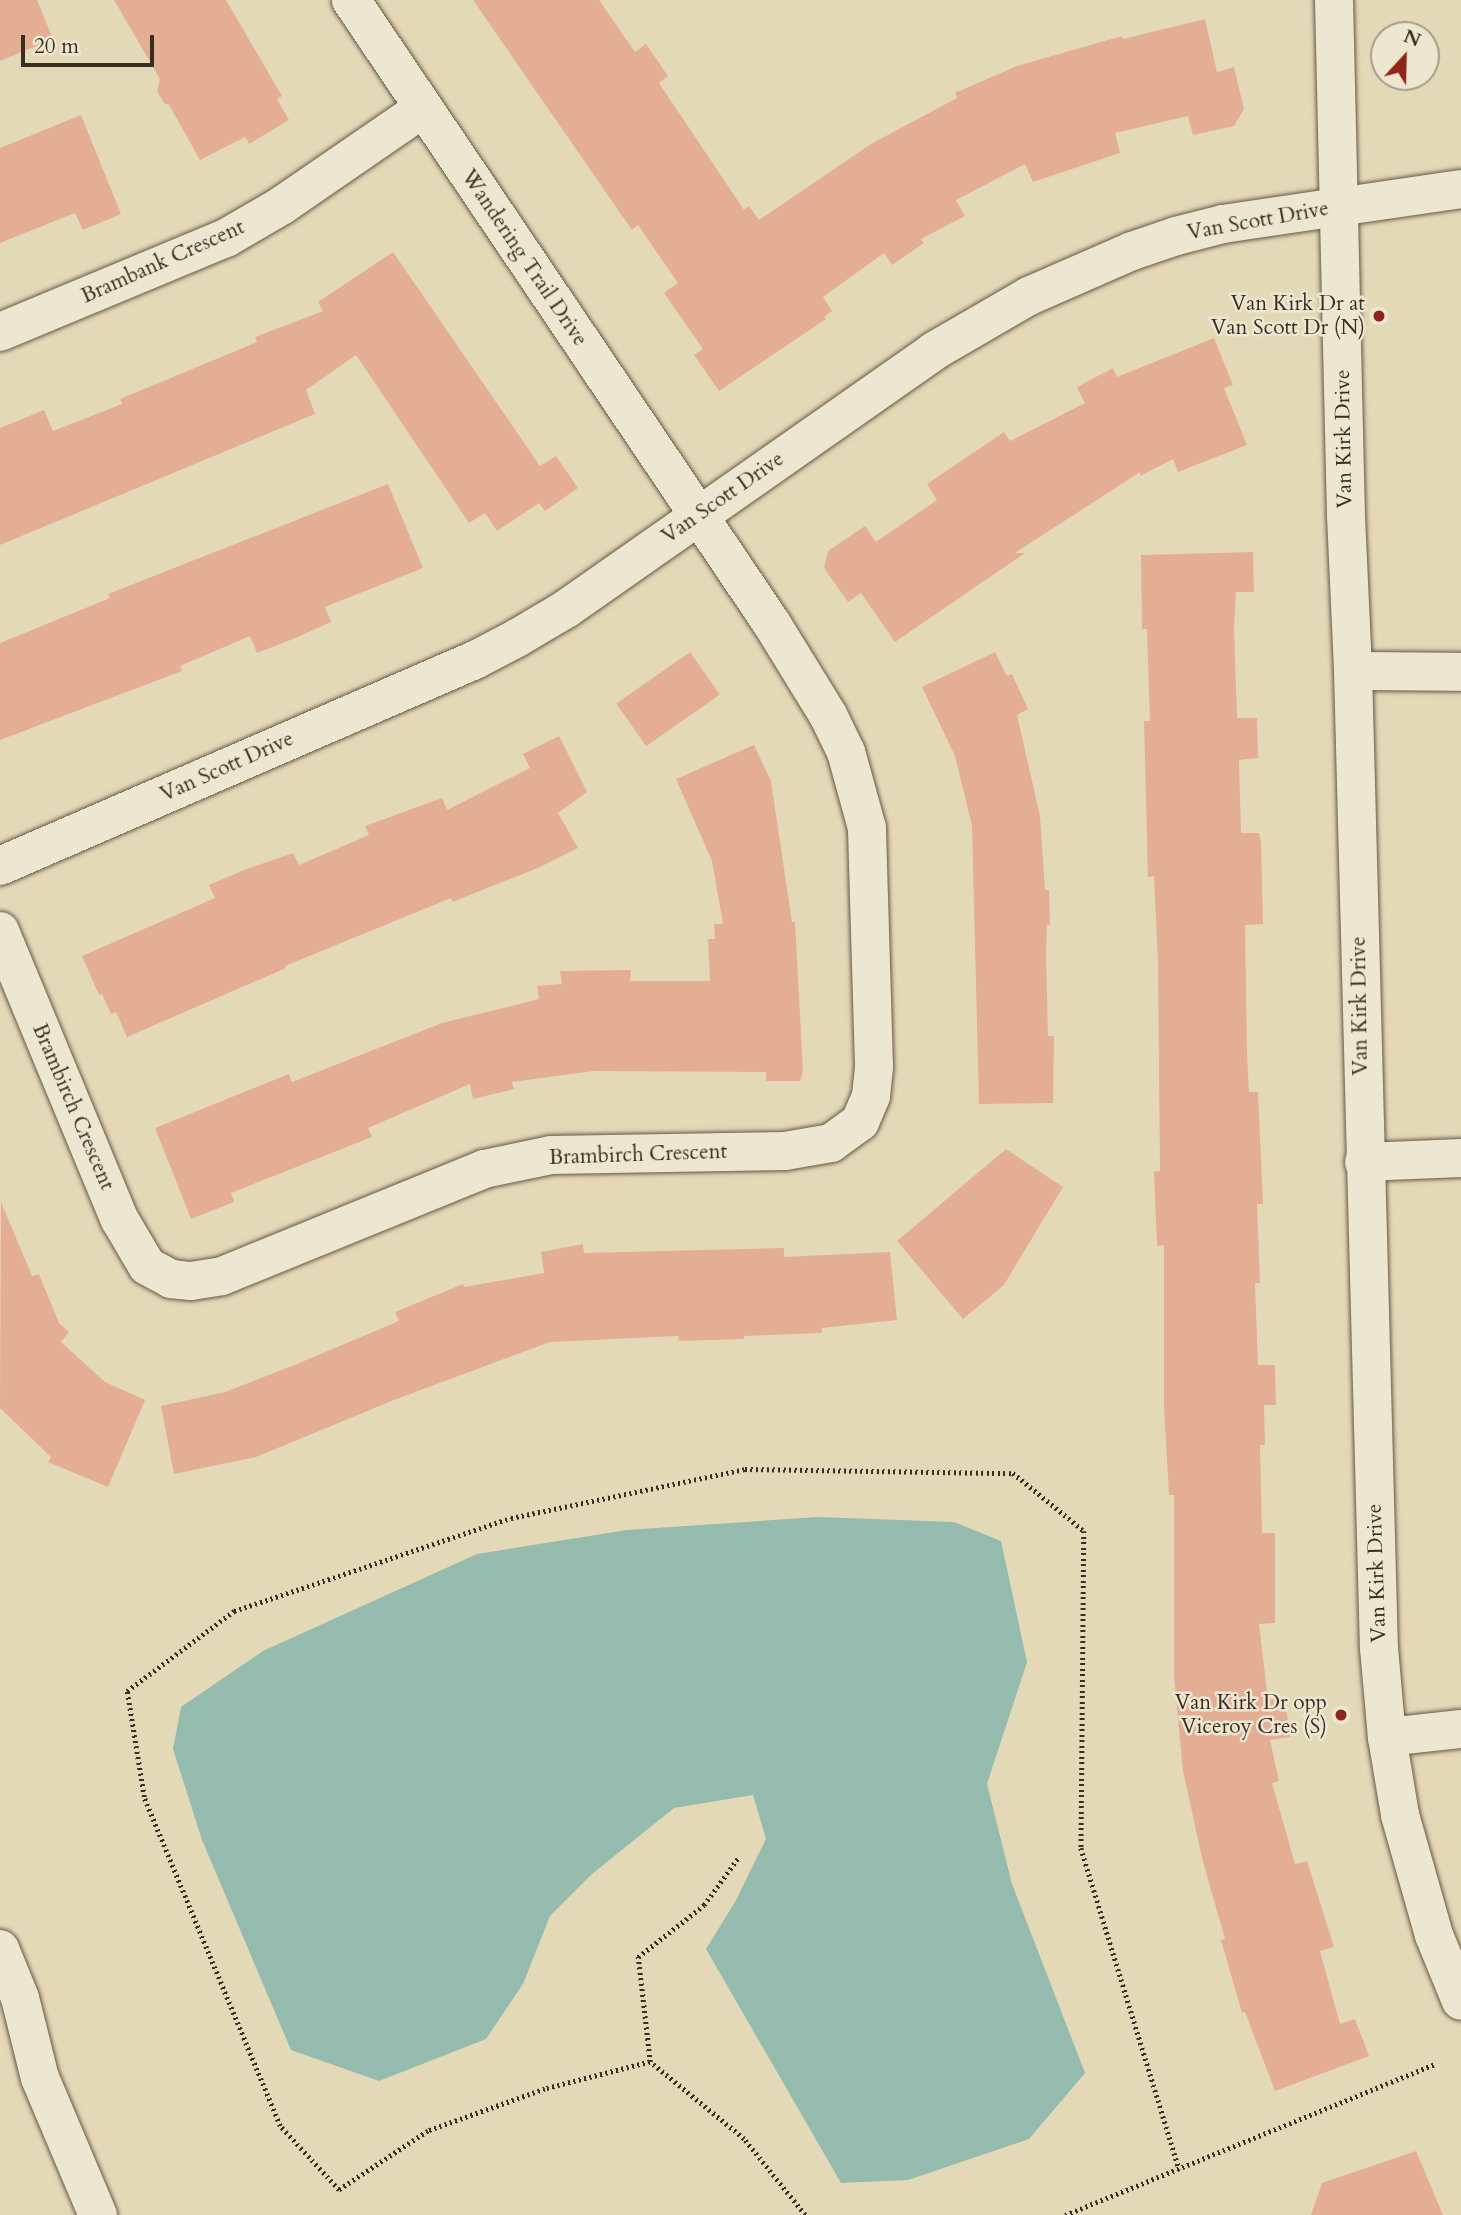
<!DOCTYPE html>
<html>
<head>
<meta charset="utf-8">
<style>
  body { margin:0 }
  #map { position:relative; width:1461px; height:2215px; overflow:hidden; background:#e4d9b6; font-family:Cardo,serif }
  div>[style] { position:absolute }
  .water>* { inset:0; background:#95baae }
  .building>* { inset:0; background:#e4ae95; transform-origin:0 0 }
  .path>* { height:4.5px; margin-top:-2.25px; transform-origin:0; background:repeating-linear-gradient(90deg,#3c2d22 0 2px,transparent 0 5.5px) }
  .roads { filter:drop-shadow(0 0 2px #665847) drop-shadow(0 0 2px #665847) }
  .minor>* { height:38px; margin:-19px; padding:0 19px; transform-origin:19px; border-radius:19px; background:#ede6d0 }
  .tertiary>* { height:38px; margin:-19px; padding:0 19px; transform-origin:19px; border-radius:19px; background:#ede6d0 }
  .secondary>* { height:38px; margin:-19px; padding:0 19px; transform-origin:19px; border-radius:19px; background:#ede6d0 }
  .dots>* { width:19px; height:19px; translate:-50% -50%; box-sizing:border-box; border:4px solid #ede6d0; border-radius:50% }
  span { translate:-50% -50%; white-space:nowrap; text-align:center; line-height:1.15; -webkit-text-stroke:5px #ede6d0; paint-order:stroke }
  .street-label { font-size:21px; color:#3c2d22 }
  .poi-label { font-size:21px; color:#3c2d22 }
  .right { translate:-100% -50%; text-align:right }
  .north { position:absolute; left:1370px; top:21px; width:70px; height:70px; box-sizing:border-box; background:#ede6d0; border:2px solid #a69c8a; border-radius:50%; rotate:22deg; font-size:19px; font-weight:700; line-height:28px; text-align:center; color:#3c2d22 }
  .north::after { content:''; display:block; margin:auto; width:24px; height:32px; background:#8f2418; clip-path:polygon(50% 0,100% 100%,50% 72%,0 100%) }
  .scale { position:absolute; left:21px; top:35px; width:133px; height:32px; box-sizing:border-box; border:4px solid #3c2d22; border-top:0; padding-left:9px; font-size:21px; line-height:24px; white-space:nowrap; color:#3c2d22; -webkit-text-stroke:5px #ede6d0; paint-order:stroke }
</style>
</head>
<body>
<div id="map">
  <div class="water">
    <div style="clip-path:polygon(817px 1517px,954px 1522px,1001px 1541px,1027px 1662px,987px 1784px,1012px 1884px,1085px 2073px,1029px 2139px,908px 2180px,841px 2183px,706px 1949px,735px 1902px,766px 1839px,753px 1795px,674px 1808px,592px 1874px,550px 1916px,523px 1984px,486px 2039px,379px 2081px,291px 2050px,202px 1840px,173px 1749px,181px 1707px,263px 1651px,477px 1554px,627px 1530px)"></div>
  </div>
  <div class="building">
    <div style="clip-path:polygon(0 0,37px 0,53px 39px,0 61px)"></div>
    <div style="clip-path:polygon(114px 0,226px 0,282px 96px,277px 99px,289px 120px,249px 144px,245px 137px,200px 160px,169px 105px,164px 103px,157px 91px,160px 79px)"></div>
    <div style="clip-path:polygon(473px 0,599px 0,635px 52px,646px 44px,668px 76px,659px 83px,744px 210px,749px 206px,759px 220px,871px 144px,957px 98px,955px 93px,1017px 66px,1122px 36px,1123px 39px,1205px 19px,1217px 72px,1234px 67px,1244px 109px,1234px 126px,1193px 135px,1188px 116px,1115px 133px,1120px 153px,1033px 182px,1025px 164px,956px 200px,965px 216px,921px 239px,924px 243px,892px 265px,884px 253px,823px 297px,832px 311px,824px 317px,826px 319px,719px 391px,694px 355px,703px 349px,664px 293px,678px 283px,638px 225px,632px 230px)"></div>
    <div style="clip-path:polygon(81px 115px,121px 214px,83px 230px,75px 213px,0 243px,0 148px)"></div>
    <div style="clip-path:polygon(393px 252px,540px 466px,556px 456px,578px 488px,545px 511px,539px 503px,497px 531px,485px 513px,469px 523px,356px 355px,306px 390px,315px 414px,0 545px,0 428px,44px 410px,53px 431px,122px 404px,120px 399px,257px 342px,255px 337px,323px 311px,318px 302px)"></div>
    <div style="clip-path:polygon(1214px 338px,1233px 385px,1224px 388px,1247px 445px,1178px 472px,1173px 459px,1140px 476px,1140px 472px,1015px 553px,1025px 553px,895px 642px,861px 593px,848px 602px,824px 568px,828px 551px,865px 526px,876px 542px,937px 500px,927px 484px,1004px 432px,1010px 441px,1085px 403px,1077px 387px,1113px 368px,1117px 377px)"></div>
    <div style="clip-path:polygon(388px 484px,423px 568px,325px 607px,331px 622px,293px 639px,257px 653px,250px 636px,180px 666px,182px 671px,0 740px,0 643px,110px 598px,108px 594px)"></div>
    <div style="clip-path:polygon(1253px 552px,1254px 592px,1236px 592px,1234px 628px,1237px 718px,1257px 718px,1258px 758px,1239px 760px,1241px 833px,1259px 833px,1261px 842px,1263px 924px,1245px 925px,1247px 1053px,1249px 1092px,1258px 1092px,1263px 1204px,1257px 1204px,1260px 1283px,1255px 1283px,1258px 1365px,1275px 1365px,1276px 1405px,1264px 1405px,1265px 1445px,1260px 1445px,1262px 1533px,1275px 1533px,1275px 1623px,1259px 1624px,1268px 1700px,1285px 1698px,1290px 1737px,1270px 1740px,1279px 1781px,1272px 1783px,1295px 1864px,1307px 1861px,1334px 1947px,1320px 1951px,1340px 2024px,1355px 2019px,1369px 2056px,1275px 2091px,1245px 2012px,1242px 2013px,1221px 1940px,1225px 1939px,1203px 1862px,1183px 1771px,1174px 1676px,1174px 1495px,1169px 1495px,1164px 1408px,1164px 1245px,1157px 1246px,1154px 1172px,1160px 1171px,1158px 963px,1154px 876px,1148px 877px,1144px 721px,1150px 721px,1147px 629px,1142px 629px,1141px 555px)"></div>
    <div style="left:690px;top:652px;width:52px;height:90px;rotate:55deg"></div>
    <div style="clip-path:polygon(995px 652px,1007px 676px,1012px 674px,1028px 709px,1017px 715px,1040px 816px,1045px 890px,1049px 890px,1050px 925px,1047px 925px,1046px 955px,1048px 1036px,1054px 1036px,1053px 1103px,979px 1104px,972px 826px,955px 756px,922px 687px)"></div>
    <div style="clip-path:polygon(559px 736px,587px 792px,558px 813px,578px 848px,538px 868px,452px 902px,451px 898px,285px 966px,286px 968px,127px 1037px,116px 1012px,111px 1014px,102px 994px,99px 995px,82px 956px,215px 898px,209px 885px,244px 870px,293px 853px,299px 865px,369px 835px,365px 826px,442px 798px,447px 810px,530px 768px,523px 754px)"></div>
    <div style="clip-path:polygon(754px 745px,771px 781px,792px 922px,795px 922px,803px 1071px,800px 1081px,766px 1081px,766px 1072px,594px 1071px,512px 1082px,514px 1089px,473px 1099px,470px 1084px,368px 1128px,372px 1137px,231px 1193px,234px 1202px,191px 1219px,155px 1128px,289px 1074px,292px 1082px,442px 1023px,539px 999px,537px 986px,562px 984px,560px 971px,631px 970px,630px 981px,710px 981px,708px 939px,715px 939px,714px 924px,723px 924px,712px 861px,676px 779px)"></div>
    <div style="clip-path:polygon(1006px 1149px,1063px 1187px,1004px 1285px,963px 1319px,897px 1241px)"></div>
    <div style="clip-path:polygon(1px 1202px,32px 1276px,39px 1274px,59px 1323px,69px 1332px,61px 1342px,105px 1382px,145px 1400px,108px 1487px,48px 1462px,51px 1457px,0 1408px)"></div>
    <div style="clip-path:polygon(583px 1244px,584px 1253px,784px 1248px,784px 1257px,890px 1252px,897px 1320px,822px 1328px,822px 1333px,744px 1336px,744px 1339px,679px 1341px,678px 1336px,550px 1342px,394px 1400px,256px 1457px,174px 1474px,161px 1406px,225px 1392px,292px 1366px,399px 1321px,395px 1312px,463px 1284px,464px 1287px,544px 1273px,541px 1252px)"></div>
    <div style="clip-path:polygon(1416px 2151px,1443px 2215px,1311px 2215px,1322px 2183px)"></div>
  </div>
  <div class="path">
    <div style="left:650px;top:2062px;width:106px;rotate:-96.5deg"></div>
    <div style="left:638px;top:1957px;width:84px;rotate:-38.2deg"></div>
    <div style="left:704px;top:1905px;width:58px;rotate:-54.1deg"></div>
    <div style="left:805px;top:2215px;width:97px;rotate:-128.8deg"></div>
    <div style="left:744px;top:2139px;width:122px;rotate:-140.7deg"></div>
    <div style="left:650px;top:2062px;width:108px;rotate:165.6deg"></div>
    <div style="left:545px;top:2089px;width:124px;rotate:160.3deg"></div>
    <div style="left:428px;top:2131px;width:107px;rotate:146.5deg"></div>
    <div style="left:339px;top:2190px;width:87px;rotate:-132.7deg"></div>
    <div style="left:280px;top:2126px;width:356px;rotate:-112.5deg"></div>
    <div style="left:144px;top:1797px;width:107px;rotate:-99.1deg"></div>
    <div style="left:127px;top:1691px;width:134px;rotate:-36.8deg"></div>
    <div style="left:234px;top:1611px;width:292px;rotate:-18.6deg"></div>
    <div style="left:511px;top:1518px;width:239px;rotate:-11.8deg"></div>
    <div style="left:745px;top:1469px;width:268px;rotate:0.9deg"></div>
    <div style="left:1013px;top:1473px;width:92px;rotate:39.2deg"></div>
    <div style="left:1084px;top:1531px;width:317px;rotate:90.5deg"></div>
    <div style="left:1081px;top:1848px;width:336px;rotate:73deg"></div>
    <div style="left:1065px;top:2215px;width:400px;rotate:-22.2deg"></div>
  </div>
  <div class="roads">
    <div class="minor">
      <div style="left:1338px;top:207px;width:124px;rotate:-8.3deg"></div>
      <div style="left:0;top:332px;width:245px;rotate:-22.6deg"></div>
      <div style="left:226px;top:238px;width:64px;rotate:-30.2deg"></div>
      <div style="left:281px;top:206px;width:171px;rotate:-34.5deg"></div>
      <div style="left:1353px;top:671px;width:108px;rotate:0.5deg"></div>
      <div style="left:0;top:931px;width:313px;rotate:67.5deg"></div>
      <div style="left:120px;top:1220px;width:53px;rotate:59.6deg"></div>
      <div style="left:147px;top:1266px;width:27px;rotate:28deg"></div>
      <div style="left:171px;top:1279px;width:20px;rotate:6deg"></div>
      <div style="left:191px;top:1281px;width:31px;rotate:-9deg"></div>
      <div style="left:222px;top:1276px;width:283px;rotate:-22.2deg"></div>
      <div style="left:484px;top:1169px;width:68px;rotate:-11.8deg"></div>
      <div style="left:551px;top:1155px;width:234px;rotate:-1deg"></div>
      <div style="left:785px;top:1151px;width:47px;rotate:-9.9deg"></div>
      <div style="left:831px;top:1143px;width:36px;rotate:-36deg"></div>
      <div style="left:860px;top:1122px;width:28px;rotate:-67deg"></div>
      <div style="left:871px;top:1096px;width:30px;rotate:-84deg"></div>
      <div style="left:874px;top:1066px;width:238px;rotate:-91.7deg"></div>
      <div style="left:867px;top:828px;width:79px;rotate:-105.4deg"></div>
      <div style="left:846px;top:752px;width:41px;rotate:-115.9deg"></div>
      <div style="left:828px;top:715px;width:107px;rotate:-121.6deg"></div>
      <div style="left:772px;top:624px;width:753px;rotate:-124.01deg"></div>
      <div style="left:1364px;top:1162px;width:97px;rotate:-2.4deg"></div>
      <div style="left:1387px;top:1737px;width:74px;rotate:-6.2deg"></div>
    </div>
    <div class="tertiary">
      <div style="left:1334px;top:0;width:516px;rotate:88.67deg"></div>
      <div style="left:1346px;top:516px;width:155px;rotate:87.4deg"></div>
      <div style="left:1353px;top:671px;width:977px;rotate:88.48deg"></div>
      <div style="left:1379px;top:1648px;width:89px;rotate:84.9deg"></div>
      <div style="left:1387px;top:1737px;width:79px;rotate:80.5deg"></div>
      <div style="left:1400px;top:1815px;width:125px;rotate:74.2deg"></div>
      <div style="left:1434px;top:1935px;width:71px;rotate:67.8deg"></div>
      <div style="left:0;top:866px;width:518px;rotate:-23.45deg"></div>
      <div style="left:475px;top:660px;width:47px;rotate:-27.6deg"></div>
      <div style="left:517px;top:638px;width:57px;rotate:-30.6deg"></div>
      <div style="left:566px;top:609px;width:449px;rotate:-35deg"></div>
      <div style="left:934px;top:351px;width:110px;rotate:-30.1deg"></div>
      <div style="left:1029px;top:296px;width:112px;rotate:-23.6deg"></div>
      <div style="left:1132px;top:251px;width:46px;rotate:-18.8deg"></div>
      <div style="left:1176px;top:236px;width:49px;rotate:-14.3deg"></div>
      <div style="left:1223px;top:224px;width:116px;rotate:-8.4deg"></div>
    </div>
    <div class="secondary">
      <div style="left:0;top:1949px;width:53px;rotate:67.8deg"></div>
      <div style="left:20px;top:1998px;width:82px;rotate:76deg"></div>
      <div style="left:40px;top:2078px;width:149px;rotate:67.1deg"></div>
    </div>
  </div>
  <div class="dots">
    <div style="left:1379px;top:316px;background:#8f2418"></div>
    <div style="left:1341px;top:1715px;background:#8f2418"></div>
  </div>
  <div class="street-label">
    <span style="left:1258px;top:221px;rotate:-10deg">Van Scott Drive</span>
    <span style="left:524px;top:258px;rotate:56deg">Wandering Trail Drive</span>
    <span style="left:163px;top:262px;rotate:-24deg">Brambank Crescent</span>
    <span style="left:1344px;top:439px;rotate:-91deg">Van Kirk Drive</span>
    <span style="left:723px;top:498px;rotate:-35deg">Van Scott Drive</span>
    <span style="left:227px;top:767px;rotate:-24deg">Van Scott Drive</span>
    <span style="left:1360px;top:1006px;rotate:-91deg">Van Kirk Drive</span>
    <span style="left:73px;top:1107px;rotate:67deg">Brambirch Crescent</span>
    <span style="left:638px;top:1155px;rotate:-2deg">Brambirch Crescent</span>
    <span style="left:1377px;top:1573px;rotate:-92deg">Van Kirk Drive</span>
  </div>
  <div class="poi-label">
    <span class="right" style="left:1365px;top:316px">Van Kirk Dr at<br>Van Scott Dr (N)</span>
    <span class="right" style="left:1327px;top:1715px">Van Kirk Dr opp<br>Viceroy Cres (S)</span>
  </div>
  <div class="north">N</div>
  <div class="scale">20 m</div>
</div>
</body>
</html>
